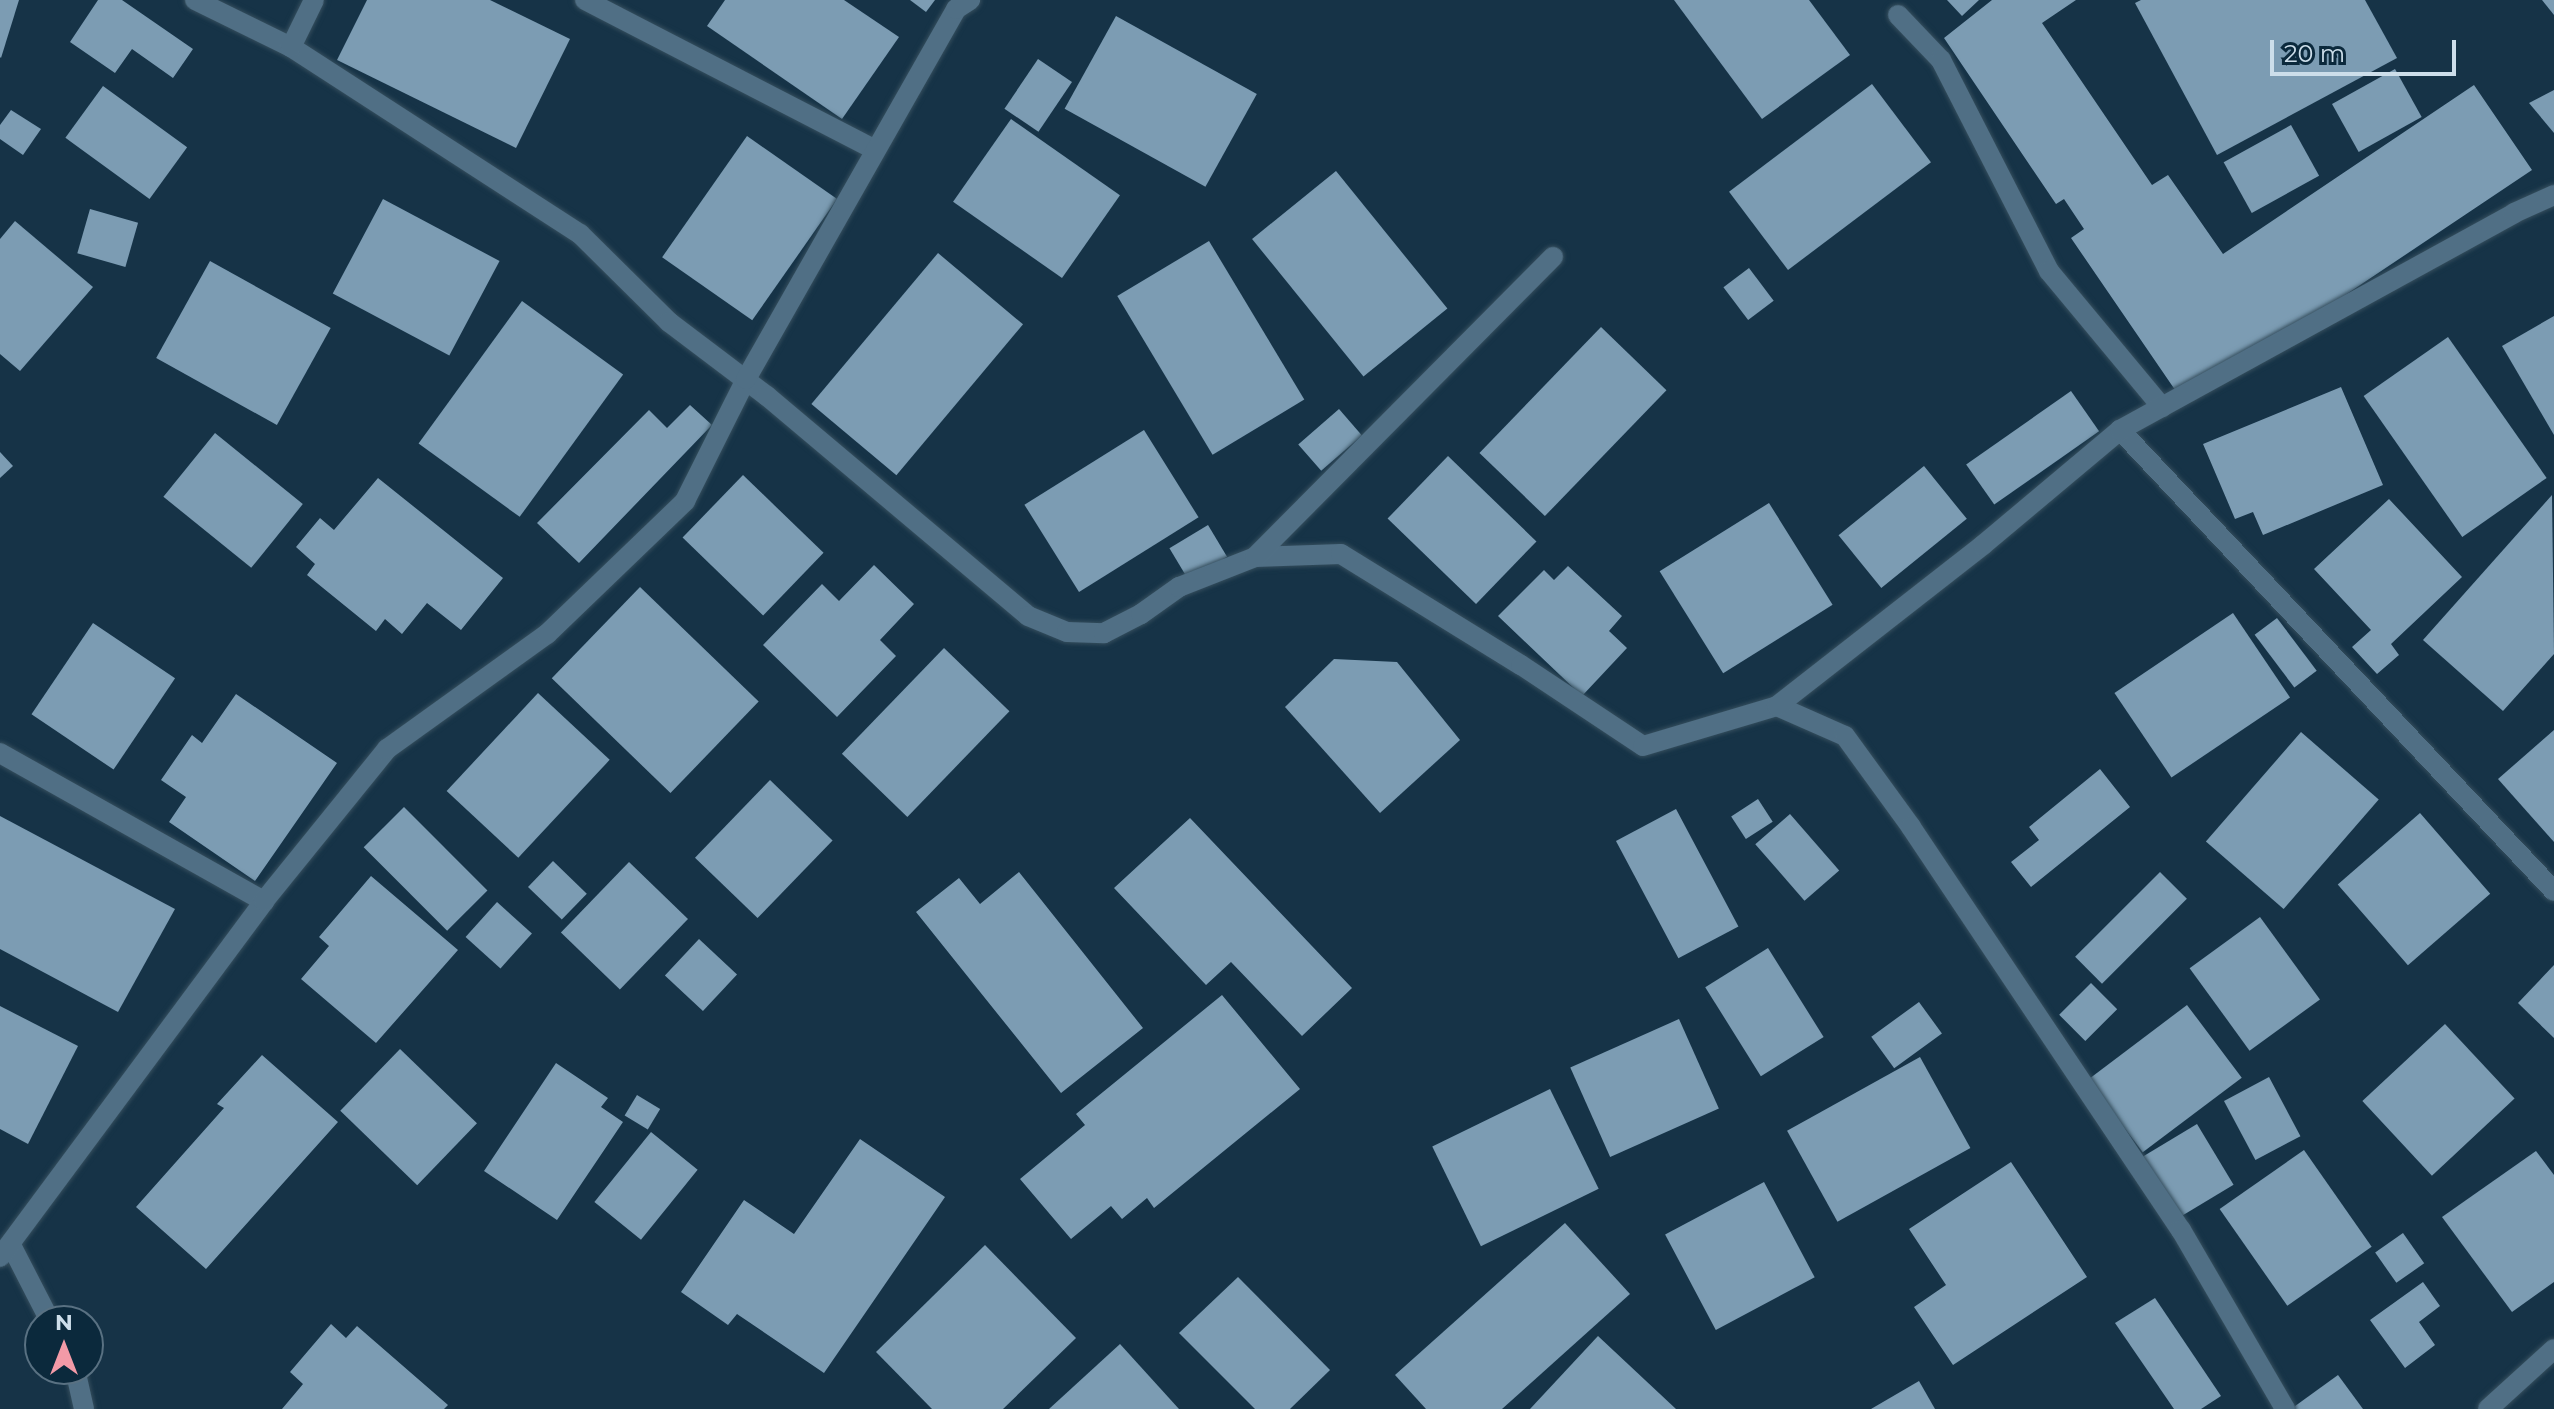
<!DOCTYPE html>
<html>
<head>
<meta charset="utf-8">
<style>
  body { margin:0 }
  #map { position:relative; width:2554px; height:1409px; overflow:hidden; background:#163347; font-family:Montserrat,sans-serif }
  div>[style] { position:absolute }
  .building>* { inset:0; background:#7c9cb3; transform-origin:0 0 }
  .roads { filter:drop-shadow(0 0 2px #354e5d) drop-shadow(0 0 2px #354e5d) }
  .minor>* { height:20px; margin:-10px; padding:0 10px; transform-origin:10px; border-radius:10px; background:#506f85 }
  span { translate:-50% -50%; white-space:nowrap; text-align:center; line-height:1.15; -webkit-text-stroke:8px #0b293c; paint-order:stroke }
  .north { position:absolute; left:24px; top:1305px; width:80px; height:80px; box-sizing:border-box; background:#0b293c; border:2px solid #597182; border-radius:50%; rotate:0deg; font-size:22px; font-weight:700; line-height:32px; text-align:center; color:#cddeea }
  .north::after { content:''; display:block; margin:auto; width:28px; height:36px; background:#f39aa7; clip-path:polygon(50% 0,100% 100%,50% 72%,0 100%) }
  .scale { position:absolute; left:2270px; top:40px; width:186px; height:36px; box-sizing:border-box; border:4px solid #cddeea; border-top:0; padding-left:10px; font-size:24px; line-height:28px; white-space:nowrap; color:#cddeea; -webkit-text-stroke:6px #0b293c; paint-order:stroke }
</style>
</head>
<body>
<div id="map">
  <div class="building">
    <div style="clip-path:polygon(0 0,19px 0,1px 58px,0 57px)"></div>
    <div style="clip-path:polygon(98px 0,122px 0,193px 49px,173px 78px,132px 49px,115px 73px,70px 42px)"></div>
    <div style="clip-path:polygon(367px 0,490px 0,570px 39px,516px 148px,337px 60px)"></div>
    <div style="clip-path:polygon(725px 0,844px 0,899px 37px,842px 119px,707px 26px)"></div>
    <div style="clip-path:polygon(910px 0,935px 0,926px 12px)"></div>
    <div style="clip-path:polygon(1674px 0,1809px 0,1850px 55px,1762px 119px)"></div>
    <div style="clip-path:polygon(1947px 0,1979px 0,1962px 16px)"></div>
    <div style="clip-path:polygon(1992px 0,2076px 0,2042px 23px,2152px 185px,2168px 175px,2223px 254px,2474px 85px,2532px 170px,2184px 403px,2071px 238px,2084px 229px,2064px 199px,2056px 204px,1944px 38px)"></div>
    <div style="clip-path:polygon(2141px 0,2365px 0,2397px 58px,2217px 155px,2135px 3px)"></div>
    <div style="clip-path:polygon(2542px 0,2554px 0,2554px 15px)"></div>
    <div style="left:1116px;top:16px;width:161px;height:106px;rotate:29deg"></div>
    <div style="left:1038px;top:59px;width:41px;height:60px;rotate:34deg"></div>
    <div style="left:2395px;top:69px;width:55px;height:72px;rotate:61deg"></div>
    <div style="left:1872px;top:84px;width:98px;height:179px;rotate:53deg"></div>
    <div style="left:103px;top:86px;width:104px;height:64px;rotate:36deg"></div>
    <div style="clip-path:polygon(2554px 90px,2554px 133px,2529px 103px)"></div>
    <div style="clip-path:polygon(11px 110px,41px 129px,23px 155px,0 139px,0 125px)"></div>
    <div style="left:1011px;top:119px;width:133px;height:101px;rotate:35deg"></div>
    <div style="left:2291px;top:125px;width:58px;height:77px;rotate:61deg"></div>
    <div style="left:747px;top:136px;width:110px;height:148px;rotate:35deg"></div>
    <div style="left:1336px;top:171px;width:177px;height:108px;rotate:51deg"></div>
    <div style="left:383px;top:199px;width:132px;height:107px;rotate:28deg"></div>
    <div style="left:90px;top:209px;width:50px;height:46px;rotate:16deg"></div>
    <div style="clip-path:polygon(15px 221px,93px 287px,20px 371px,0 354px,0 239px)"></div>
    <div style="left:1209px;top:241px;width:185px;height:107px;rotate:59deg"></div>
    <div style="left:938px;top:253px;width:111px;height:197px;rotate:40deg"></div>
    <div style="left:210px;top:261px;width:138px;height:111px;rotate:29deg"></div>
    <div style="left:1749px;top:268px;width:41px;height:32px;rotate:53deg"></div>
    <div style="left:522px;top:301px;width:125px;height:176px;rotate:36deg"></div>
    <div style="clip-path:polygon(2554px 316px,2554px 435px,2502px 346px)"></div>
    <div style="left:1601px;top:327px;width:91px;height:175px;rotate:44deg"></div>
    <div style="left:2448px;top:337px;width:172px;height:103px;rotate:55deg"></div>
    <div style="clip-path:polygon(2341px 387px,2383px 485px,2263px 535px,2253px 512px,2235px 519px,2203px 444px)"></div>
    <div style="left:2071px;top:391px;width:49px;height:128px;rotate:55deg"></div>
    <div style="clip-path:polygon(690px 405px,712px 425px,579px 563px,537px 523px,649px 410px,667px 428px)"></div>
    <div style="left:1339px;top:409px;width:35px;height:54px;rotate:49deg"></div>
    <div style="left:1144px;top:430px;width:103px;height:141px;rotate:58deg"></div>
    <div style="left:215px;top:433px;width:113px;height:82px;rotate:39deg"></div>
    <div style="clip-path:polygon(0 452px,13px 466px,0 478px)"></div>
    <div style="left:1448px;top:456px;width:123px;height:87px;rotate:44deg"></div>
    <div style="left:1924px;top:466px;width:68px;height:110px;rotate:51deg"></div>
    <div style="left:743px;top:475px;width:112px;height:87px;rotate:44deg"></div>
    <div style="clip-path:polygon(378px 478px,503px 578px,461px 630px,427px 603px,402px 634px,385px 619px,376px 631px,307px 575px,315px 564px,296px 547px,320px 518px,334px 530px)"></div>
    <div style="clip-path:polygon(2552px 495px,2554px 654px,2503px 711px,2423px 640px)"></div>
    <div style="clip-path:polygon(2389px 499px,2462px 577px,2391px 644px,2399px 655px,2377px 674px,2352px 647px,2371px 630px,2314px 569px)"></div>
    <div style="left:1769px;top:503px;width:120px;height:129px;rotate:58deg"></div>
    <div style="left:1208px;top:525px;width:37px;height:45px;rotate:59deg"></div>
    <div style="clip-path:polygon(874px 565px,914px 604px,880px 640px,896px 656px,837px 717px,763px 645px,822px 584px,839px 601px)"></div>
    <div style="clip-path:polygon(1568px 566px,1622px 616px,1609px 631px,1627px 648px,1582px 696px,1498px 616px,1544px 570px,1554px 580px)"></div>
    <div style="left:640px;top:587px;width:165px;height:127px;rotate:44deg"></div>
    <div style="left:2233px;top:613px;width:102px;height:143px;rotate:56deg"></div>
    <div style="left:2277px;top:618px;width:66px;height:28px;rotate:53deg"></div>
    <div style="left:93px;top:623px;width:99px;height:110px;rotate:34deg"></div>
    <div style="left:944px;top:648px;width:91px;height:147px;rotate:44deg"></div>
    <div style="clip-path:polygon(1334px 659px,1397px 662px,1460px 740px,1380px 813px,1285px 707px)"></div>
    <div style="left:538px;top:693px;width:98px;height:134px;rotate:43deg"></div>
    <div style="clip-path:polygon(236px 694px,337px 763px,255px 881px,169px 822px,186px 797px,161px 780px,192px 735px,202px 743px)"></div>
    <div style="clip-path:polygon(2554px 730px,2554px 842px,2498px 779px)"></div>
    <div style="left:2301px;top:732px;width:103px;height:145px;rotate:41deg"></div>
    <div style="clip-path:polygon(2100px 769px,2130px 807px,2031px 887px,2011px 862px,2039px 840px,2029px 827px)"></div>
    <div style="left:770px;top:780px;width:87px;height:108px;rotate:44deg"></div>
    <div style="left:1758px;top:799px;width:27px;height:32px;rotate:57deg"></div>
    <div style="left:404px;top:807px;width:118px;height:57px;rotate:45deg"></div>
    <div style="left:1676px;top:809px;width:133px;height:68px;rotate:62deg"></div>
    <div style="left:2420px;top:813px;width:107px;height:109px;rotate:49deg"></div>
    <div style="left:1790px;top:814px;width:75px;height:46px;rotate:49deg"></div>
    <div style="clip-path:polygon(0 816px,175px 909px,118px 1012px,0 949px)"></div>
    <div style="clip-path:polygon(1190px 818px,1352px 988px,1302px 1036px,1231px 962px,1206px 985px,1114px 888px)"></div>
    <div style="left:553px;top:861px;width:47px;height:36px;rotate:44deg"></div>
    <div style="left:629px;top:862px;width:82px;height:98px;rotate:44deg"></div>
    <div style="clip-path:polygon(1019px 872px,1143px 1028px,1061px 1093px,916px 912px,959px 878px,980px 904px)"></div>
    <div style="left:2160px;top:872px;width:38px;height:120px;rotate:45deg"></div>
    <div style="clip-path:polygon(371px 876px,458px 950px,376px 1043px,301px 979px,329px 946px,319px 937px)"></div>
    <div style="left:497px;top:902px;width:47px;height:47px;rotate:42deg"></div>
    <div style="left:2260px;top:917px;width:102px;height:87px;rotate:54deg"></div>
    <div style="left:699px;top:939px;width:52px;height:50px;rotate:43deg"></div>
    <div style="left:1768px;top:948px;width:105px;height:74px;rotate:58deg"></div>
    <div style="clip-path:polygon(2554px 965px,2554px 1038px,2518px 1003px)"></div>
    <div style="left:2091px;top:983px;width:37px;height:45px;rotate:45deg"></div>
    <div style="clip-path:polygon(1222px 995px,1300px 1089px,1154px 1208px,1147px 1198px,1122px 1219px,1111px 1206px,1071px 1239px,1020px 1179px,1085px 1125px,1076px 1114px)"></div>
    <div style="left:1919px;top:1002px;width:39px;height:59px;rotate:54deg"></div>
    <div style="left:2187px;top:1005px;width:91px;height:124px;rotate:53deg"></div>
    <div style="clip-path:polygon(0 1006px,78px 1046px,28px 1144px,0 1129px)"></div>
    <div style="left:1679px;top:1019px;width:98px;height:119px;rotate:66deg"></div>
    <div style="left:2445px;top:1024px;width:102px;height:113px;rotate:47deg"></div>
    <div style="left:400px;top:1049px;width:107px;height:86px;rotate:44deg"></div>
    <div style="clip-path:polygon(262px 1055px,338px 1122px,206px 1269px,136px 1207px,224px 1108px,217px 1104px)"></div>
    <div style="left:1920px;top:1057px;width:104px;height:152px;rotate:61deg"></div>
    <div style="clip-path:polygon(556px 1063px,608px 1098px,601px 1107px,623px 1122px,557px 1220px,484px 1171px)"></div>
    <div style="left:2269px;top:1077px;width:67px;height:51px;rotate:62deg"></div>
    <div style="left:1550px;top:1089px;width:111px;height:131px;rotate:64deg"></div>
    <div style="left:637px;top:1095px;width:27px;height:24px;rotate:31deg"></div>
    <div style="left:2197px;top:1124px;width:71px;height:63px;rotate:59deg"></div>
    <div style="left:651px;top:1132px;width:60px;height:90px;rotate:39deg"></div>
    <div style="clip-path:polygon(860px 1139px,945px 1197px,824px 1373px,737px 1314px,728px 1325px,681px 1292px,744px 1200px,794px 1234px)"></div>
    <div style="left:2304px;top:1150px;width:118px;height:103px;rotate:55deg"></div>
    <div style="clip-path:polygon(2536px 1151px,2554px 1175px,2554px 1282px,2512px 1312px,2442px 1217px)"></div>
    <div style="clip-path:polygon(2011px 1162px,2087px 1277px,1953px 1365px,1914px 1307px,1946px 1285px,1909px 1229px)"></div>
    <div style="left:1764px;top:1182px;width:108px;height:112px;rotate:62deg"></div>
    <div style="clip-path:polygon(1565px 1223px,1630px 1294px,1502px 1409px,1426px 1409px,1395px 1375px)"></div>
    <div style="left:2403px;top:1233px;width:37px;height:34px;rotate:55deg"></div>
    <div style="clip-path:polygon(985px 1245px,1076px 1338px,1003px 1409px,932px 1409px,876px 1352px)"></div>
    <div style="clip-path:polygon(1238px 1277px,1330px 1370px,1290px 1409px,1255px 1409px,1179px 1333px)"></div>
    <div style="clip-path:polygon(2423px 1282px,2440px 1306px,2419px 1322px,2435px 1345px,2405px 1368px,2370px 1320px)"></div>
    <div style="clip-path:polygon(2155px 1298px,2221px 1396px,2201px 1409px,2174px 1409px,2115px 1323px)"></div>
    <div style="clip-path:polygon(331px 1324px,346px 1338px,357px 1326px,448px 1405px,444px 1409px,282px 1409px,303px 1384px,290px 1372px)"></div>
    <div style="clip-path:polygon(1598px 1336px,1676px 1409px,1530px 1409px)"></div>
    <div style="clip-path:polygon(1120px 1344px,1179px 1409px,1049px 1409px)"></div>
    <div style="clip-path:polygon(2338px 1375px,2363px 1409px,2291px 1409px)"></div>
    <div style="clip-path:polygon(1919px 1381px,1935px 1409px,1871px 1409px)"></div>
  </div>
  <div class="roads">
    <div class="minor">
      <div style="left:195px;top:0;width:107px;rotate:26.1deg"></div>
      <div style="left:291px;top:47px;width:344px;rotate:32.9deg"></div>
      <div style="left:580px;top:234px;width:125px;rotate:44.7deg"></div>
      <div style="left:669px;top:322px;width:123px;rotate:37.1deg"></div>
      <div style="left:767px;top:396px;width:341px;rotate:40.1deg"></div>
      <div style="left:1028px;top:616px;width:42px;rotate:22.3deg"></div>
      <div style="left:1067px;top:632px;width:37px;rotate:2deg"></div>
      <div style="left:1104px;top:633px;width:42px;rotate:-27.2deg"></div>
      <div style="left:1141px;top:614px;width:47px;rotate:-35.4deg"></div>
      <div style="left:1179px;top:587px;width:82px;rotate:-21.5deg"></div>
      <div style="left:1255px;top:557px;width:86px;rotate:-2deg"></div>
      <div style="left:1341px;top:554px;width:211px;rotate:31.7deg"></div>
      <div style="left:1521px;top:665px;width:146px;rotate:33.6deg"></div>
      <div style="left:1643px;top:746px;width:140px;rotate:-16.6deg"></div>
      <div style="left:1777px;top:706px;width:74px;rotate:23.8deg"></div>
      <div style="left:1845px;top:736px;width:112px;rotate:54deg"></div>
      <div style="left:1911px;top:827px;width:485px;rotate:56.2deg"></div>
      <div style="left:2181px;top:1230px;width:207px;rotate:59.8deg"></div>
      <div style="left:585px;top:0;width:327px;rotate:27.3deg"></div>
      <div style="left:1898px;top:15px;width:62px;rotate:46.3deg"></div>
      <div style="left:1941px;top:60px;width:237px;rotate:62.9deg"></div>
      <div style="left:2049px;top:271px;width:177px;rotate:50.3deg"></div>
      <div style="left:291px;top:47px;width:52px;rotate:-63.9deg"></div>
      <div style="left:2120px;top:430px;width:633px;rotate:46.73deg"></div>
      <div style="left:1255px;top:557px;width:423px;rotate:-45.2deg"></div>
      <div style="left:1777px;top:706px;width:261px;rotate:-38deg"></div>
      <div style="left:1983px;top:545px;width:179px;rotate:-40deg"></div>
      <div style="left:2120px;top:430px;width:450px;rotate:-28.8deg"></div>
      <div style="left:2514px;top:213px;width:44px;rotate:-24.2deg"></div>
      <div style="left:0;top:753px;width:303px;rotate:29.3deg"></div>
      <div style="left:11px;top:1245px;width:85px;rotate:62.8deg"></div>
      <div style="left:0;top:1257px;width:443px;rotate:-53.4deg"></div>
      <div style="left:264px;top:901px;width:196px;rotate:-51deg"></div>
      <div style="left:387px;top:749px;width:197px;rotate:-35.7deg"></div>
      <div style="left:547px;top:634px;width:192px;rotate:-43.9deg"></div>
      <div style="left:685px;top:501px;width:136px;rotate:-63.4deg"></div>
      <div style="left:746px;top:379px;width:425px;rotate:-60.4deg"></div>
      <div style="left:956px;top:9px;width:17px;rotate:-33deg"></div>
      <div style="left:75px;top:1369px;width:41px;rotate:77.3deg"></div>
      <div style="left:2488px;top:1409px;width:89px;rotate:-42.3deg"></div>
    </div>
  </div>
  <div class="north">N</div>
  <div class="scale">20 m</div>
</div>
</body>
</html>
